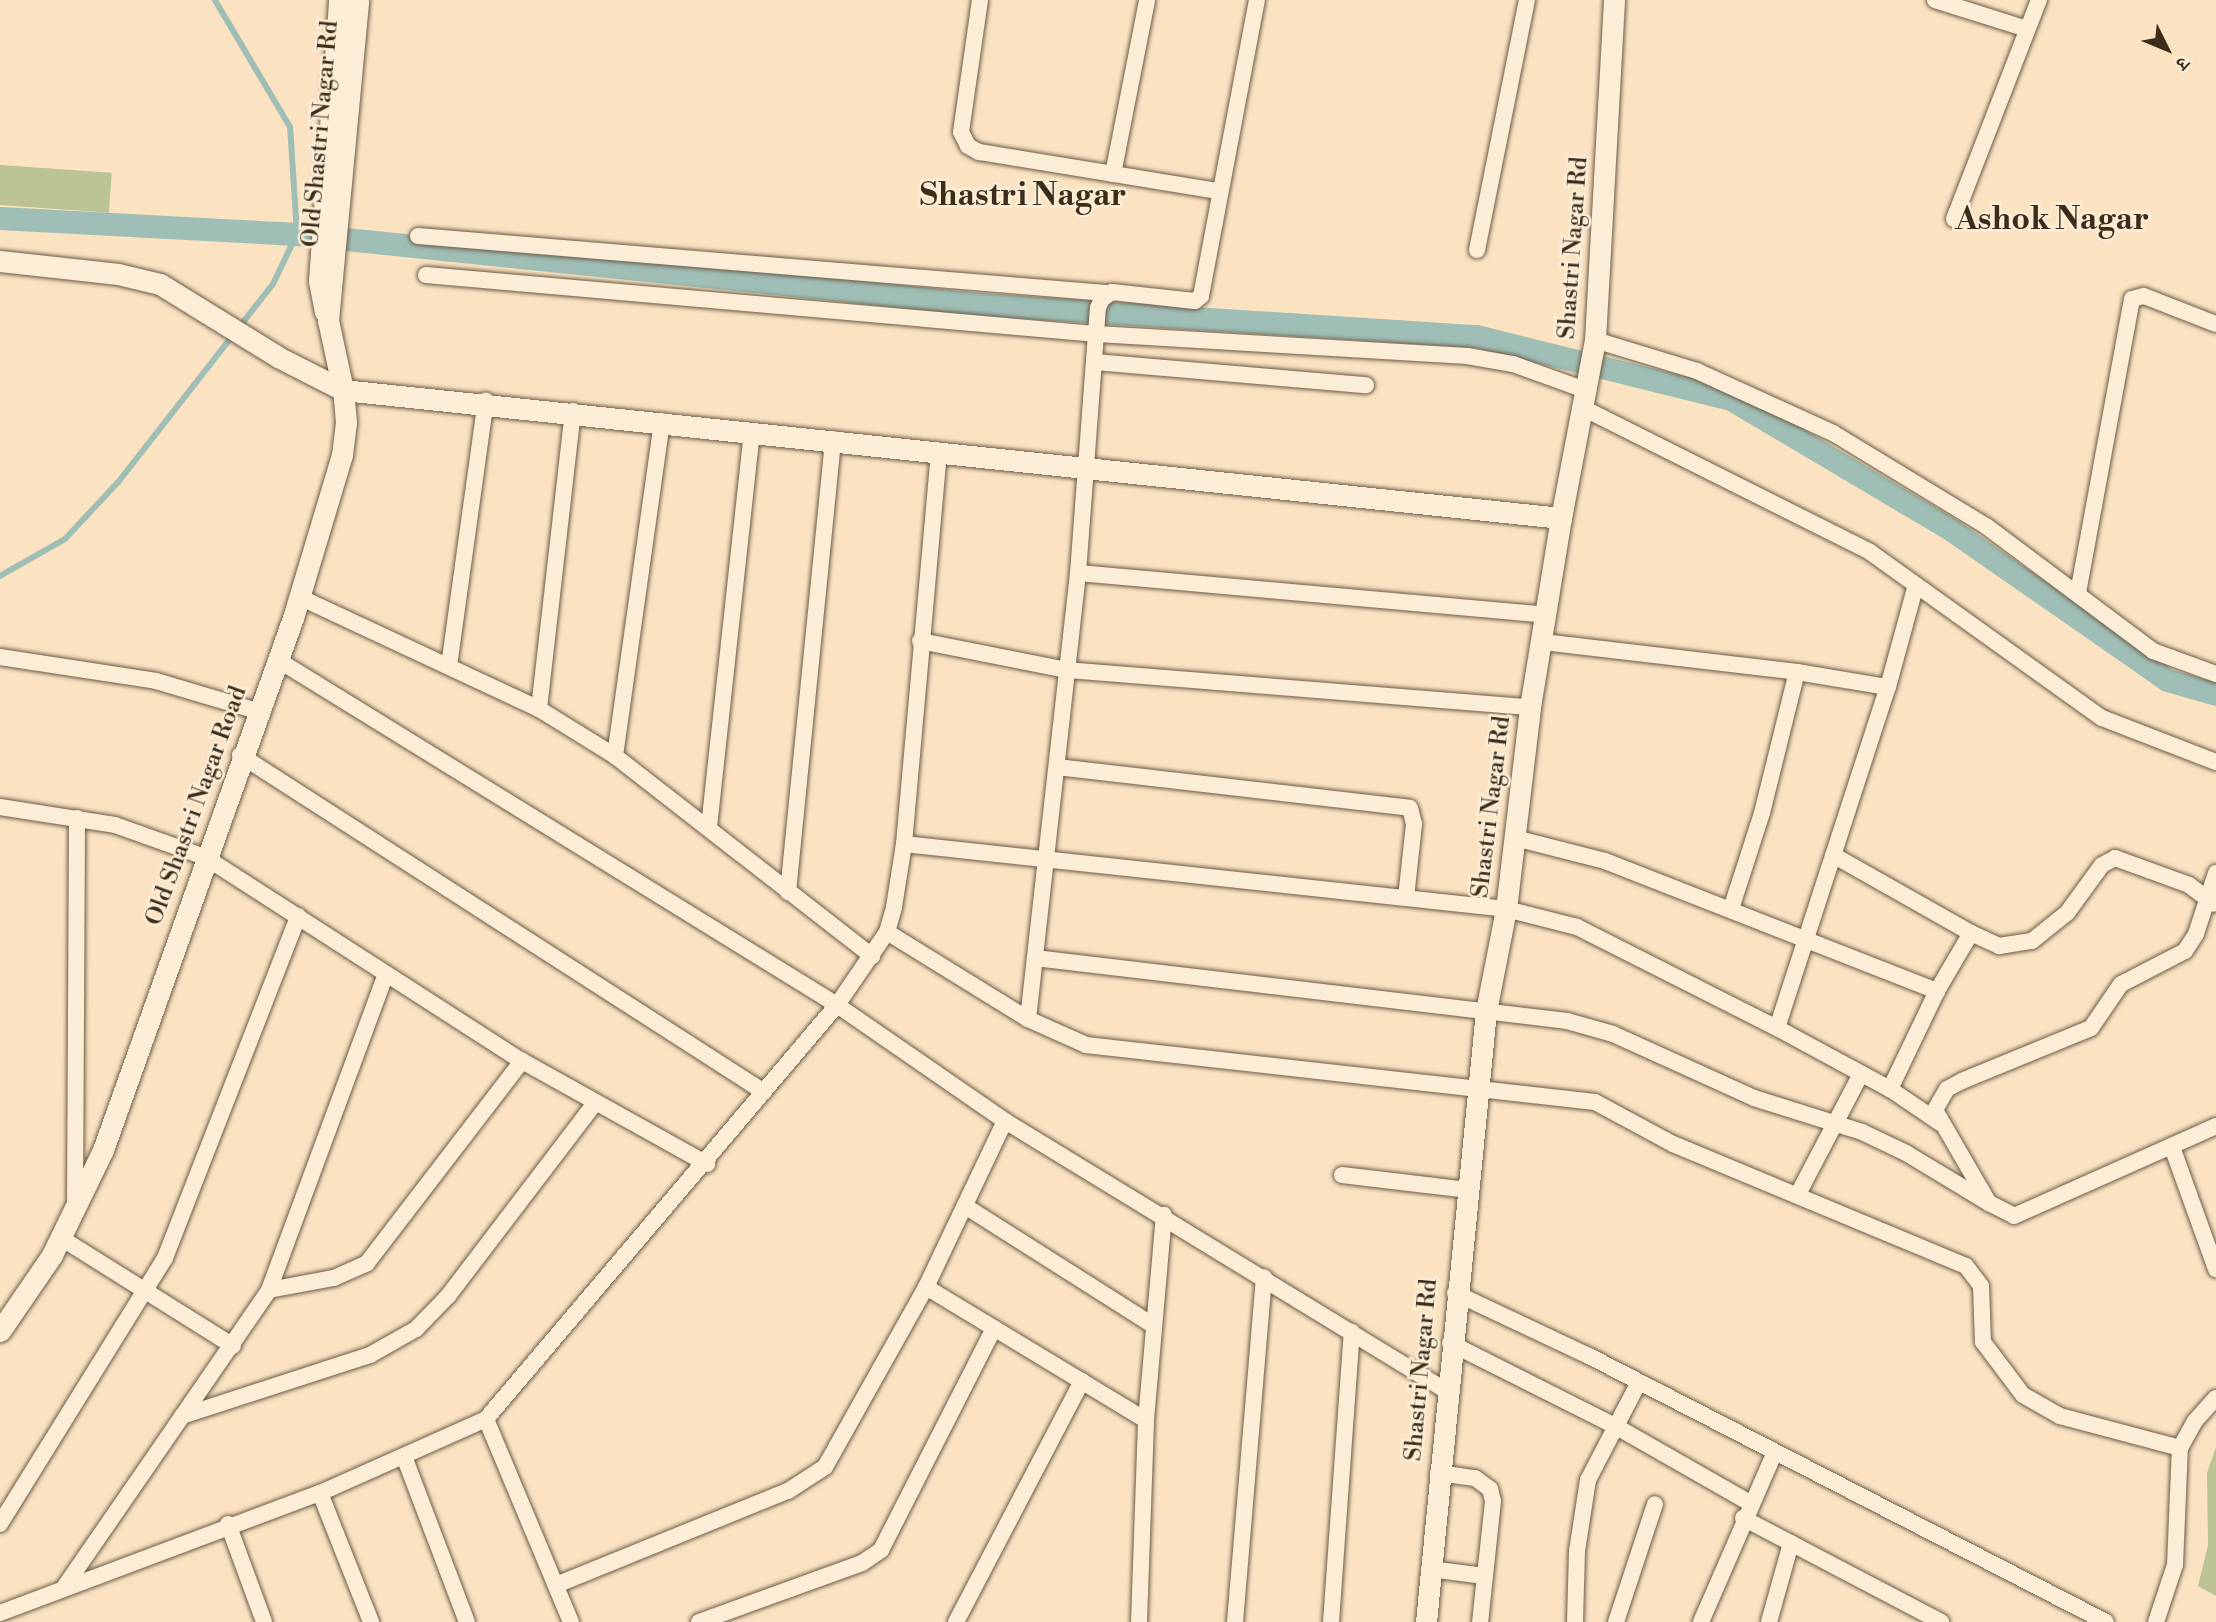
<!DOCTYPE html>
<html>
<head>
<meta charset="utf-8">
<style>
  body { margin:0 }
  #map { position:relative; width:2216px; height:1622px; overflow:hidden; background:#fbe3c1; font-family:"Libre Bodoni","Noto Serif Devanagari",serif }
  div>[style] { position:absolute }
  .green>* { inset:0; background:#bdc494; transform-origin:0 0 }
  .stream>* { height:6px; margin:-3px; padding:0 3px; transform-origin:3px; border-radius:3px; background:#9fbeb5 }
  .canal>* { height:23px; margin:-11.5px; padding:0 11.5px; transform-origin:11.5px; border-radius:11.5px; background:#9fbeb5 }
  .roads { filter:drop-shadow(0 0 2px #6b5a44) drop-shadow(0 0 2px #6b5a44) }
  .minor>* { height:16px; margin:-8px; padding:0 8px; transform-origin:8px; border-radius:8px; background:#fcedd7 }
  .tertiary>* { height:21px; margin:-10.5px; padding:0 10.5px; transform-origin:10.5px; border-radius:10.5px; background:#fcedd7 }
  span { translate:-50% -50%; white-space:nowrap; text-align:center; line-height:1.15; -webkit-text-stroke:5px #fcedd7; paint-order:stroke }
  .street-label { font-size:24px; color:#3b2d1a }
  .district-label { font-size:32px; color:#3b2d1a; font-weight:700 }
  .north { position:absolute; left:2132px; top:14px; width:70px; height:70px; -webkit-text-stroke:5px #fcedd7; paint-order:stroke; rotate:133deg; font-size:19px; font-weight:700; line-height:28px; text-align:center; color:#3b2d1a }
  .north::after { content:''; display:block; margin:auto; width:24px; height:32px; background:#3b2d1a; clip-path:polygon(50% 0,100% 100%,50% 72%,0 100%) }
</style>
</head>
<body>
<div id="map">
  <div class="green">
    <div style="left:0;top:165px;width:112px;height:40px;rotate:4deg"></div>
    <div style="clip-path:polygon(2216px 1447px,2216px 1596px,2198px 1586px,2208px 1545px,2207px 1473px)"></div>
  </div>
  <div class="stream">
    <div style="left:0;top:576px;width:75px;rotate:-29.6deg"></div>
    <div style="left:65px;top:539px;width:79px;rotate:-47deg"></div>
    <div style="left:119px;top:481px;width:250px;rotate:-52deg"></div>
    <div style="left:273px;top:284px;width:55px;rotate:-64.4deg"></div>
    <div style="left:297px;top:234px;width:107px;rotate:-93.7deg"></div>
    <div style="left:290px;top:127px;width:147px;rotate:-120.6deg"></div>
  </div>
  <div class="canal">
    <div style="left:0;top:218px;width:297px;rotate:3.1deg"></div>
    <div style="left:297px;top:234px;width:685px;rotate:5.87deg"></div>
    <div style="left:978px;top:304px;width:499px;rotate:3.7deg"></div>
    <div style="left:1476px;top:336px;width:263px;rotate:13.9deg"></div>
    <div style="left:1731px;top:399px;width:258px;rotate:30.7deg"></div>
    <div style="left:1953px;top:531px;width:261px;rotate:34.8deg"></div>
    <div style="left:2167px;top:680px;width:51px;rotate:15.9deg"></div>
  </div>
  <div class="roads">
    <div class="minor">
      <div style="left:980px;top:0;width:133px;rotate:98.2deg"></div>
      <div style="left:961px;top:132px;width:16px;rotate:63deg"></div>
      <div style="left:968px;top:146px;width:13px;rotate:29deg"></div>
      <div style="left:979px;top:152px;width:242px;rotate:9.3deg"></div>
      <div style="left:1935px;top:0;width:96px;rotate:17.5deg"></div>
      <div style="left:1113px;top:174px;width:177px;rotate:-78.9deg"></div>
      <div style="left:1954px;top:219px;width:235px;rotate:-68.8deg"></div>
      <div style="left:418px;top:236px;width:690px;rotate:4.74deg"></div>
      <div style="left:1477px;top:250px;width:255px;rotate:-78.7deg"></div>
      <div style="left:426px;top:275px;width:674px;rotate:5.03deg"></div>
      <div style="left:1097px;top:334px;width:371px;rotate:3.4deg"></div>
      <div style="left:1467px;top:356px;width:47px;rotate:9.9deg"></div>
      <div style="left:1513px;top:364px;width:80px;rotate:19.8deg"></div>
      <div style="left:1595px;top:340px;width:107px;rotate:16.9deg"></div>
      <div style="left:1697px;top:371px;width:149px;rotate:24.5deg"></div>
      <div style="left:1833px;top:433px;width:179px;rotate:31.3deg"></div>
      <div style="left:1986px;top:526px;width:209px;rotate:36.8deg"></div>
      <div style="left:2153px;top:651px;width:67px;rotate:20.1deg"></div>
      <div style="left:1095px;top:362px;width:272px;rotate:4.9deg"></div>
      <div style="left:1585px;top:409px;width:319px;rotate:26.6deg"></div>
      <div style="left:1870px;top:552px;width:285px;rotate:35.6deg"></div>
      <div style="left:2102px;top:718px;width:122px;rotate:21.1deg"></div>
      <div style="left:1078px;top:573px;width:470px;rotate:5.1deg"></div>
      <div style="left:2078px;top:593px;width:299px;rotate:-79.6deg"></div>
      <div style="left:2132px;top:299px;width:12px;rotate:-14deg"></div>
      <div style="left:2144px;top:296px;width:77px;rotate:21.3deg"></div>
      <div style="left:299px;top:597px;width:265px;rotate:25deg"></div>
      <div style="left:539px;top:709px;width:89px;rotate:31.7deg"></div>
      <div style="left:615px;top:756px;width:326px;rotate:37.9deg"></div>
      <div style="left:920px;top:641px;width:150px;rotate:11.2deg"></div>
      <div style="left:1067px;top:670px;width:464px;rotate:4.6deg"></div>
      <div style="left:1543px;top:642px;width:256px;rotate:6.7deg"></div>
      <div style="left:1797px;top:672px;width:92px;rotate:9.4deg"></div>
      <div style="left:0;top:657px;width:158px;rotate:8.7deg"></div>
      <div style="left:156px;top:681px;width:105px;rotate:16.5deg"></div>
      <div style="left:278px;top:660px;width:657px;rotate:31.68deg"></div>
      <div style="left:837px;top:1005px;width:204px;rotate:34.6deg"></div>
      <div style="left:1005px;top:1121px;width:516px;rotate:31.44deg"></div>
      <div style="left:449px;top:666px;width:268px;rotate:-82.1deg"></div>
      <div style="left:539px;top:709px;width:300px;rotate:-83.5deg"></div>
      <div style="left:240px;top:755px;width:623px;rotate:32.75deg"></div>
      <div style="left:615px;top:756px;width:338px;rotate:-82deg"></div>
      <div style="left:1057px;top:767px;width:355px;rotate:6.6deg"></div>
      <div style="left:1410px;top:808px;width:16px;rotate:76deg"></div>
      <div style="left:1414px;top:824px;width:74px;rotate:96.2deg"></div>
      <div style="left:0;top:807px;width:116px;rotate:8.9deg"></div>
      <div style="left:115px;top:825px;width:96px;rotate:19.6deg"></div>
      <div style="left:205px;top:857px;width:377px;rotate:32.8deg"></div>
      <div style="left:522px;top:1061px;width:212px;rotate:29.1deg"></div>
      <div style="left:709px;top:827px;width:397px;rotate:-83.8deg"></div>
      <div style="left:1515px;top:838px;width:93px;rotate:14.3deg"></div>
      <div style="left:1605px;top:861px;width:357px;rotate:21.4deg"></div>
      <div style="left:904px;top:844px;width:605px;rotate:6.16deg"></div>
      <div style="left:1506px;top:909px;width:73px;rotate:14.2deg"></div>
      <div style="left:1577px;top:927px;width:224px;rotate:26.8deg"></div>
      <div style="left:1777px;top:1028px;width:128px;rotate:28.4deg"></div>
      <div style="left:1890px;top:1089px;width:60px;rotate:34.2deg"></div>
      <div style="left:1833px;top:855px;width:159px;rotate:29.5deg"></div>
      <div style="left:1971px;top:933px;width:67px;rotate:120.4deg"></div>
      <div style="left:1937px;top:991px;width:109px;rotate:115.6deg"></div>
      <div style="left:2216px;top:873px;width:64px;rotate:108.2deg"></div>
      <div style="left:2196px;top:934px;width:20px;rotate:123deg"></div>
      <div style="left:2185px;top:951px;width:72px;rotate:152.7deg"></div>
      <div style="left:2121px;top:984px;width:53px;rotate:124.3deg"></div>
      <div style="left:2091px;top:1028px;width:139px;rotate:157.7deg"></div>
      <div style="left:1962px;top:1081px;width:17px;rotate:152deg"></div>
      <div style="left:1947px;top:1089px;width:24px;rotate:120deg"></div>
      <div style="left:1935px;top:1110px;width:108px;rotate:59.9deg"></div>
      <div style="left:1989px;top:1203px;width:28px;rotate:27deg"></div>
      <div style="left:2014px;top:1216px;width:221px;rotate:-24deg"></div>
      <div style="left:788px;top:892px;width:455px;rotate:-84.3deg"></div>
      <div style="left:1731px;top:909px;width:101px;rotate:-72.1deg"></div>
      <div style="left:1762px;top:813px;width:145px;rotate:-76.1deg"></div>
      <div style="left:887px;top:932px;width:166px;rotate:31.7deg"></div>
      <div style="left:1028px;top:1019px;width:64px;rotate:24.1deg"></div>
      <div style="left:1086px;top:1045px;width:512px;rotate:6.39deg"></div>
      <div style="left:1595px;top:1102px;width:89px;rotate:28.3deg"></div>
      <div style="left:1673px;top:1144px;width:317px;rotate:22.6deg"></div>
      <div style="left:1966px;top:1266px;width:25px;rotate:53deg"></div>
      <div style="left:1981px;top:1286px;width:56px;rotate:88deg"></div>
      <div style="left:1983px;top:1342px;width:66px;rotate:53deg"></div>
      <div style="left:2023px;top:1395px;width:43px;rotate:29.6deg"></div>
      <div style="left:2060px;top:1416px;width:124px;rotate:14.9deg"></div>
      <div style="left:1971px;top:933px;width:31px;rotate:25deg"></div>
      <div style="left:1999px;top:946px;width:33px;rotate:-9deg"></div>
      <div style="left:2032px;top:941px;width:45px;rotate:-38.7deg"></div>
      <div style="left:2067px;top:913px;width:59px;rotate:-53.9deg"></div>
      <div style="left:2102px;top:865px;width:15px;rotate:-28deg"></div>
      <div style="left:2115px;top:858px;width:79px;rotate:20deg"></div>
      <div style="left:2189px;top:885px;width:31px;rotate:37deg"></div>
      <div style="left:1035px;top:958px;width:536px;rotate:6.75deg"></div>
      <div style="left:1567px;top:1021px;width:48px;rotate:15.8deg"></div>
      <div style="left:1613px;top:1034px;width:155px;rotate:24.4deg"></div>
      <div style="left:1754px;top:1098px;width:113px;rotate:17.5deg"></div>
      <div style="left:1862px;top:1132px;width:49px;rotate:25.5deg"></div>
      <div style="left:1906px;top:1153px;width:97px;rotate:31.1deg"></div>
      <div style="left:1028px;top:1019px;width:449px;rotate:-83.6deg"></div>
      <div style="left:1078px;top:573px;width:266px;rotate:-85.7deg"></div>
      <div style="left:1098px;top:308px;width:10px;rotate:-66deg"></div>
      <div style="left:1102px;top:299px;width:12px;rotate:-35deg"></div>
      <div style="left:1112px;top:292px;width:83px;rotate:6.2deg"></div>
      <div style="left:1195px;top:301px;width:8px;rotate:-40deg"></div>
      <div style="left:1201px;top:296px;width:301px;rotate:-79.3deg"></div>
      <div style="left:1777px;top:1028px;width:359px;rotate:-72deg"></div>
      <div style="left:1888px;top:687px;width:103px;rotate:-74.7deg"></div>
      <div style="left:2172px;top:1147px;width:130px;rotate:70.2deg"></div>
      <div style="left:1342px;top:1175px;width:126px;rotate:6.8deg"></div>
      <div style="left:1798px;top:1194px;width:136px;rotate:-62.3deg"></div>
      <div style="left:75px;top:1204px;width:386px;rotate:-89.7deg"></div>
      <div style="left:965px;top:1206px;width:224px;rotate:32.4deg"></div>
      <div style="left:61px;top:1238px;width:203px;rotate:32.1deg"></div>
      <div style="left:926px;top:1287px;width:257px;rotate:31.2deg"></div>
      <div style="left:269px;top:1290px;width:66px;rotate:-10.5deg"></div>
      <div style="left:334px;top:1278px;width:36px;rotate:-24deg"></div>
      <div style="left:367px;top:1263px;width:255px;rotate:-52.5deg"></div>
      <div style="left:1455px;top:1293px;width:148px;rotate:25.2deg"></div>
      <div style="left:1589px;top:1356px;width:581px;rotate:27.23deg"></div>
      <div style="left:1450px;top:1343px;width:185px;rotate:26.7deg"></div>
      <div style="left:1615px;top:1426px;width:155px;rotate:29.7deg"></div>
      <div style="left:182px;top:1416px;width:198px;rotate:-18deg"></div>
      <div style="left:370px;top:1355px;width:53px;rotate:-29.5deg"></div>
      <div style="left:416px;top:1329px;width:46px;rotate:-45.9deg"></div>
      <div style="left:448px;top:1296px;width:243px;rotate:-52.7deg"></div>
      <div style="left:486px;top:1419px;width:220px;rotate:67.3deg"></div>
      <div style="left:405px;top:1459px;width:174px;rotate:69.2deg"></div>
      <div style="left:1438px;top:1473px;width:37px;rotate:8deg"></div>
      <div style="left:1475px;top:1478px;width:19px;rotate:36deg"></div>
      <div style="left:1490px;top:1489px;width:12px;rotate:76deg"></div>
      <div style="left:1493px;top:1501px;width:122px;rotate:96.1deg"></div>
      <div style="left:320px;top:1493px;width:139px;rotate:68.4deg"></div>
      <div style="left:1743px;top:1518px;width:224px;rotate:27.7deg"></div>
      <div style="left:0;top:1524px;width:313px;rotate:-58.2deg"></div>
      <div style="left:165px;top:1258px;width:367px;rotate:-68.7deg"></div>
      <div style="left:228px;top:1524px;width:104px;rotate:69.8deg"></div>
      <div style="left:1430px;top:1569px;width:55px;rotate:7.3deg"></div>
      <div style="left:556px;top:1585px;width:250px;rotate:-22.1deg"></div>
      <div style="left:788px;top:1491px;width:44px;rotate:-33deg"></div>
      <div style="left:825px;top:1467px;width:206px;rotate:-60.7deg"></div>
      <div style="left:926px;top:1287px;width:184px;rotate:-64.6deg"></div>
      <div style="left:65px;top:1586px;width:359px;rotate:-55.4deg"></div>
      <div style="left:269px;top:1290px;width:337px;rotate:-69.7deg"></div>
      <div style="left:0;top:1613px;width:342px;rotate:-20.6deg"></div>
      <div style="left:320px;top:1493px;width:182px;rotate:-24deg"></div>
      <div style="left:486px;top:1419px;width:543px;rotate:-49.71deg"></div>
      <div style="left:837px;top:1005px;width:88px;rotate:-55.6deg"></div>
      <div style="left:887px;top:932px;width:26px;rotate:-74deg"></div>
      <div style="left:894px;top:907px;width:64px;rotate:-81deg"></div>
      <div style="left:904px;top:844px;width:394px;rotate:-84.9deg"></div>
      <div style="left:699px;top:1622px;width:173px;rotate:-19.9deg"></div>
      <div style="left:862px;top:1563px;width:23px;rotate:-34deg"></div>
      <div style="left:881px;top:1550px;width:249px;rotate:-63deg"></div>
      <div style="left:956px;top:1622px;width:272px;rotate:-62.4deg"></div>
      <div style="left:1139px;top:1622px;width:202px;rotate:-88deg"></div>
      <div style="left:1146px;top:1420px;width:206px;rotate:-85deg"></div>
      <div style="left:1235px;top:1622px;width:346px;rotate:-85.2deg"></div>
      <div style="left:1331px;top:1622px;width:291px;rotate:-85.9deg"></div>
      <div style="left:1575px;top:1622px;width:71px;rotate:-88.4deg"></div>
      <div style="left:1577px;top:1551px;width:72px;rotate:-81.2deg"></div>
      <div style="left:1588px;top:1480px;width:110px;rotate:-62.5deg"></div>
      <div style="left:1616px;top:1622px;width:124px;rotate:-71.7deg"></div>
      <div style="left:1701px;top:1622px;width:183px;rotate:-66.5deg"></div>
      <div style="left:1769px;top:1622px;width:82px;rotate:-74.4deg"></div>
      <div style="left:2156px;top:1622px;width:60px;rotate:-71.6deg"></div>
      <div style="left:2175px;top:1565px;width:117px;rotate:-87.6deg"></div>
      <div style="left:2180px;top:1448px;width:31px;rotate:-61deg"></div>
      <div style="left:2195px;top:1421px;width:31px;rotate:-48deg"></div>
    </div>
    <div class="tertiary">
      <div style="left:0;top:261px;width:119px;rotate:6.3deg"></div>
      <div style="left:118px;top:274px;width:43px;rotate:13.4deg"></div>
      <div style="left:160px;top:284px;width:139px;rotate:31.7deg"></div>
      <div style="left:278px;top:357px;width:73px;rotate:26.9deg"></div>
      <div style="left:343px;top:390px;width:1225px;rotate:6deg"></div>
      <div style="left:325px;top:312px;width:32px;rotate:-101deg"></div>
      <div style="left:319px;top:281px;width:282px;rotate:-85.9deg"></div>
      <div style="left:0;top:1331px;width:92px;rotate:-55.6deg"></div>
      <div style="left:52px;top:1255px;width:117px;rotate:-64.1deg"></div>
      <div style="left:103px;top:1150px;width:565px;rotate:-70.35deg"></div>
      <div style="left:293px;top:618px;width:170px;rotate:-73.3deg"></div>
      <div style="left:342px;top:455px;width:33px;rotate:-83deg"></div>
      <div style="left:346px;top:422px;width:32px;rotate:-95deg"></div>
      <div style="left:343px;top:390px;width:72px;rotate:-102.1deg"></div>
      <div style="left:328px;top:320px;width:321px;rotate:-84.6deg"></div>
      <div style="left:1426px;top:1622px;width:614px;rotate:-84.39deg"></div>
      <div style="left:1486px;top:1011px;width:104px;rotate:-78.9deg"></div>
      <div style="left:1506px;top:909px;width:203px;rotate:-83.2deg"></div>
      <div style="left:1530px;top:707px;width:192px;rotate:-80.7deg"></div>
      <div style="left:1561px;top:518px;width:181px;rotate:-79.2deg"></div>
      <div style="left:1595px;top:340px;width:341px;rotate:-86.8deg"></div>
    </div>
  </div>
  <div class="street-label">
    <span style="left:321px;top:134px;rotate:-85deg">Old Shastri Nagar Rd</span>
    <span style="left:1574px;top:248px;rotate:-86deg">Shastri Nagar Rd</span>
    <span style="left:197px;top:806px;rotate:-70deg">Old Shastri Nagar Road</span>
    <span style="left:1492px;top:807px;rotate:-83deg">Shastri Nagar Rd</span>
    <span style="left:1422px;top:1370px;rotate:-85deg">Shastri Nagar Rd</span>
  </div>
  <div class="district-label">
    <span style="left:1023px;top:195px">Shastri Nagar</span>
    <span style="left:2052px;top:219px">Ashok Nagar</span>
  </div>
  <div class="north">उ</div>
</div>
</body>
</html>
